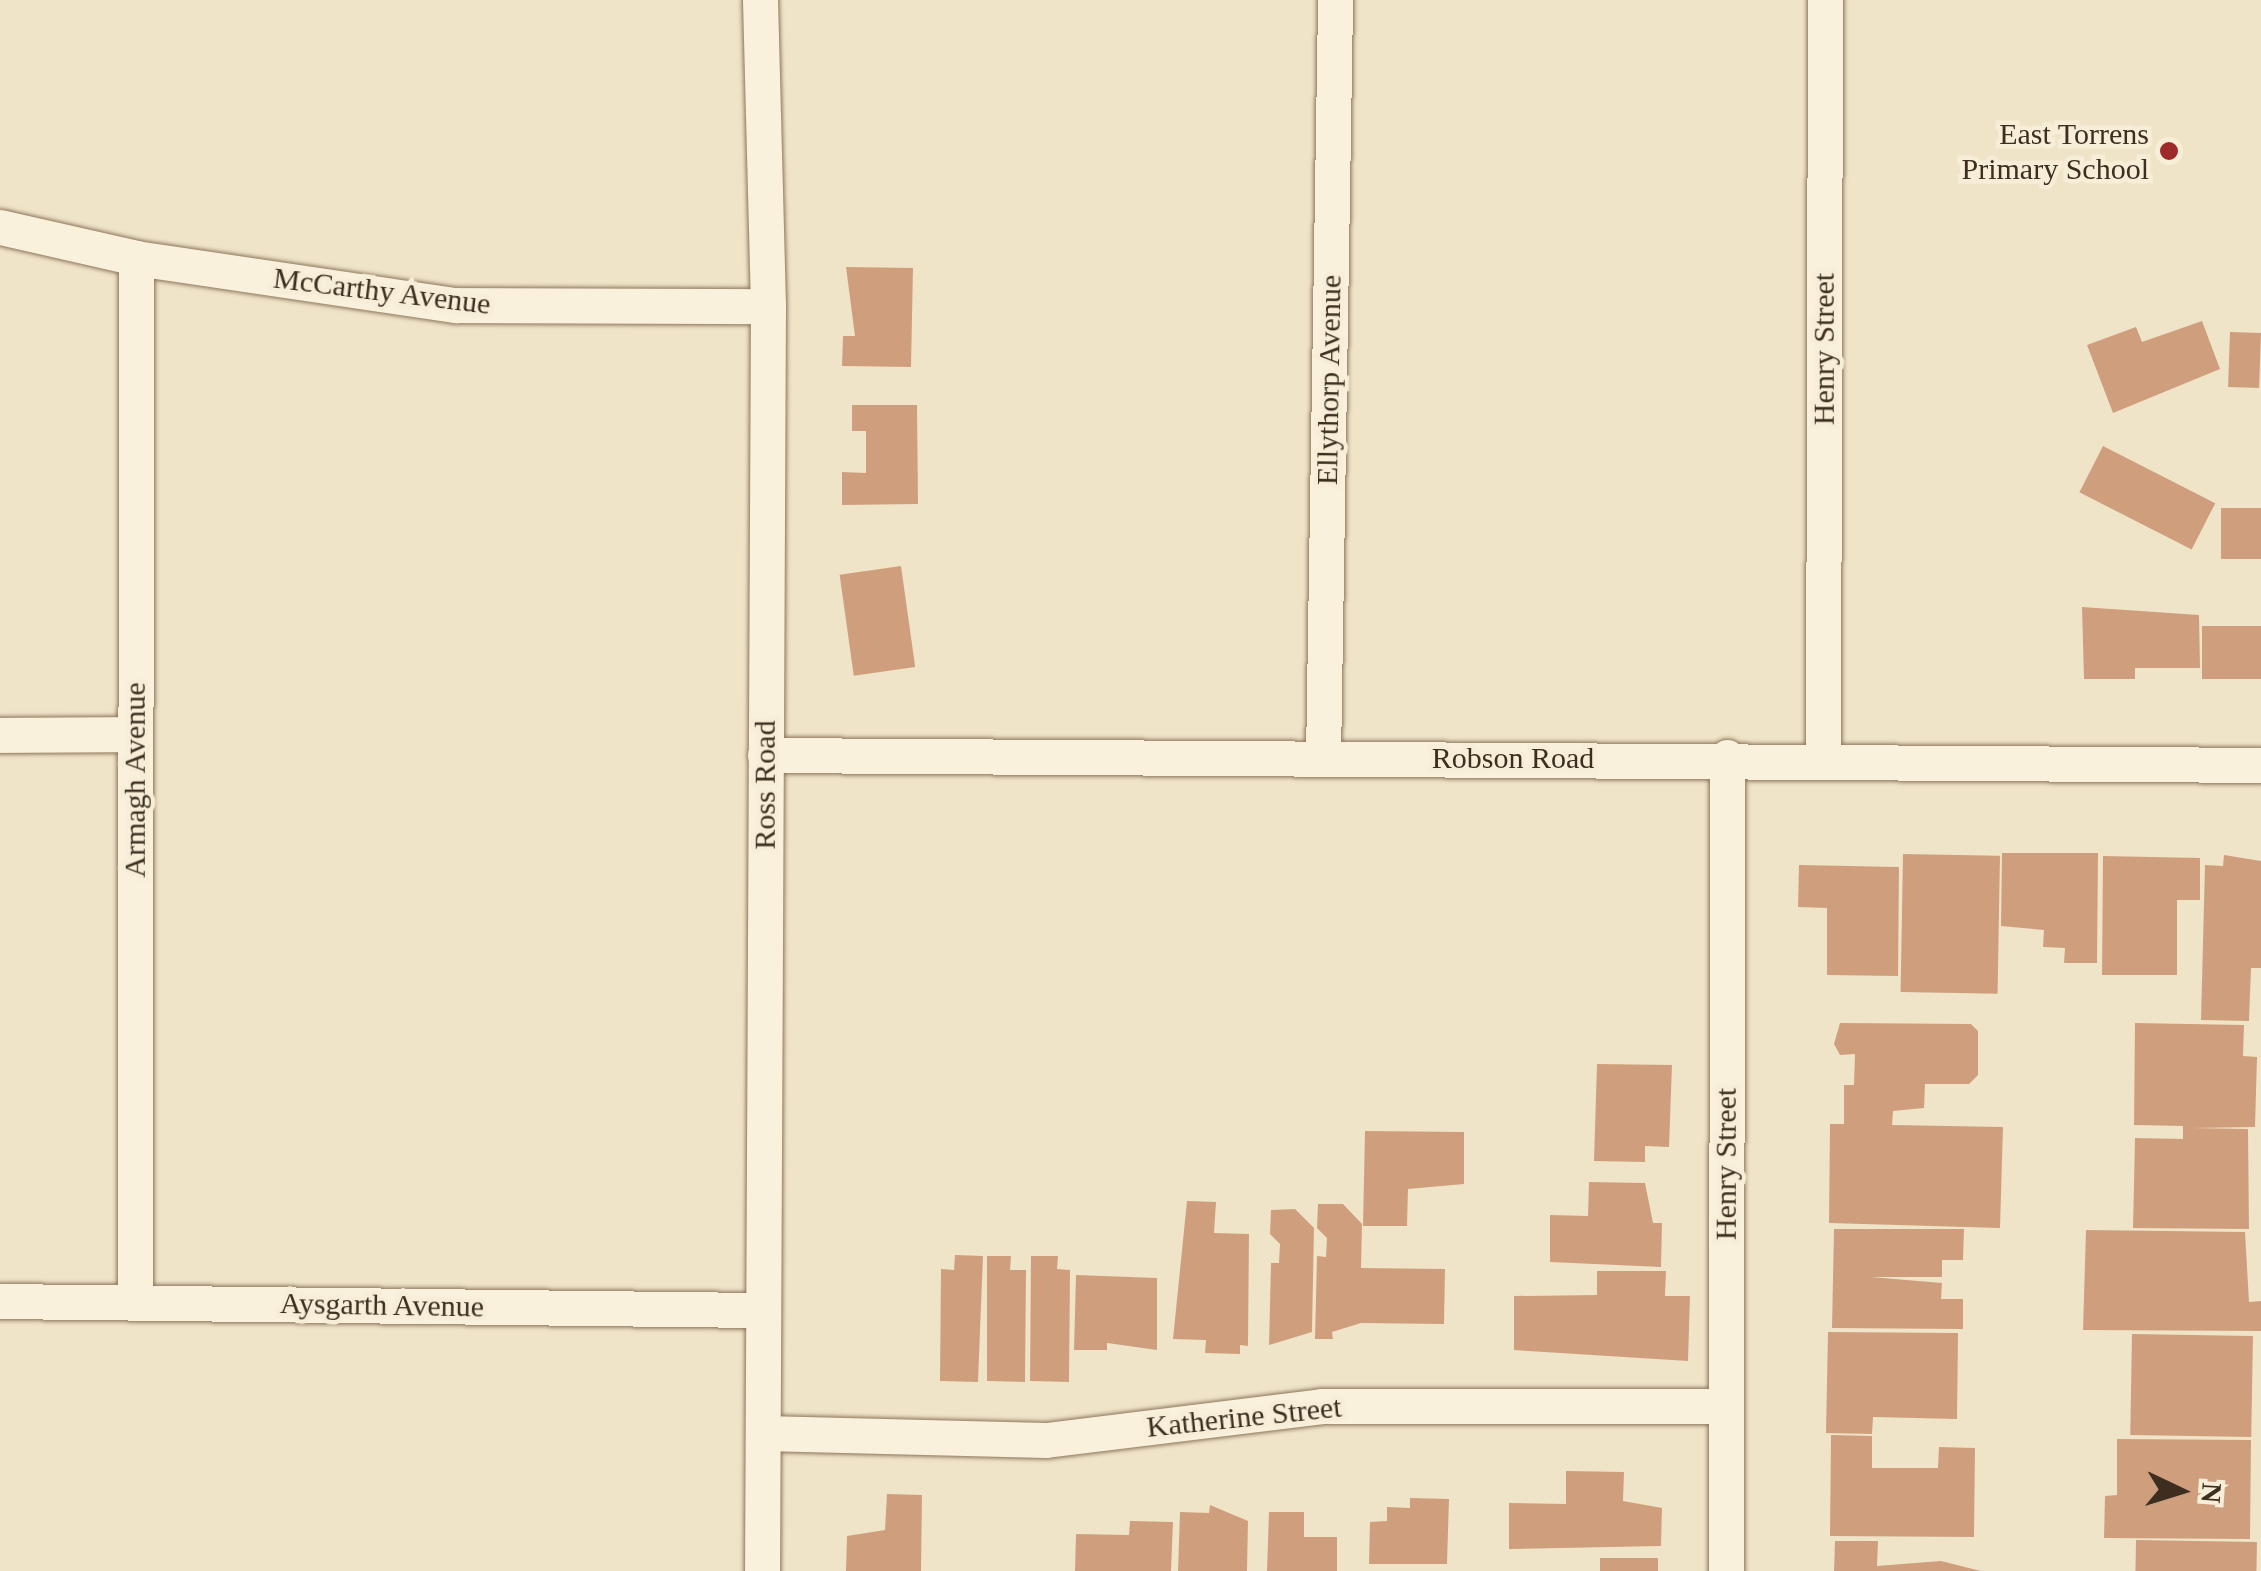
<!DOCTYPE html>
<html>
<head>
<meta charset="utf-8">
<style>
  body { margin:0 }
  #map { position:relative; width:2261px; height:1571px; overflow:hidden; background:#f0e4c8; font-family:Georgia,serif }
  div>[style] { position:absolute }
  .building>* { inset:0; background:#cf9f7d; transform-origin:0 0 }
  .roads { filter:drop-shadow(0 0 2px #8d765c) drop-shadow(0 0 2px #8d765c) }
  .street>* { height:35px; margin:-17.5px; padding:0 17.5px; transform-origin:17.5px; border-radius:17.5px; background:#faf1dc }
  .dots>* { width:28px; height:28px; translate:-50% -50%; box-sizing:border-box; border:5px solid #f7eed8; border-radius:50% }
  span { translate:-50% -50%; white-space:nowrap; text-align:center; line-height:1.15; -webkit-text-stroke:9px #f7eed8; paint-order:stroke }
  .poi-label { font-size:30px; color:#3d2e20 }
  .right { translate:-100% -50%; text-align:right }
  .street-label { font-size:30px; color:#3d2e20 }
  .north { position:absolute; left:2131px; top:1441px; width:100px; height:100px; -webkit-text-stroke:8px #f7eed8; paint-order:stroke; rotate:94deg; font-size:28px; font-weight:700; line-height:40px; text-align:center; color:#3d2e20 }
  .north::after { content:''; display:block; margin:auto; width:35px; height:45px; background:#3d2e20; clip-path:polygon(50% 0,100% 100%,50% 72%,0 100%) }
</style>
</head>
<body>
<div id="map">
  <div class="building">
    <div style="clip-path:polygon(846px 267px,913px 268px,911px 367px,842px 366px,843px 336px,855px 336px)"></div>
    <div style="clip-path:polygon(2202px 321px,2220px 369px,2113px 413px,2087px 345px,2136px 327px,2142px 342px)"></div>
    <div style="left:2230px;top:332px;width:31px;height:55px;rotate:2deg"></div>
    <div style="clip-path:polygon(852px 405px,917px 405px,918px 504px,842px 505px,842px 472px,866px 473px,866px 431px,852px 431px)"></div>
    <div style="left:2103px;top:446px;width:126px;height:52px;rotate:27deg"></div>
    <div style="left:2221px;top:508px;width:40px;height:51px"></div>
    <div style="left:901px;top:566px;width:102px;height:62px;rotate:82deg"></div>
    <div style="clip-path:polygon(2082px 607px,2199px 615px,2200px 668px,2135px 668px,2135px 679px,2084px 679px)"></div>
    <div style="left:2261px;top:626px;width:53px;height:59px;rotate:90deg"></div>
    <div style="clip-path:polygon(2002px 853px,2098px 853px,2097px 963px,2064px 963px,2065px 948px,2043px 947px,2044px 930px,2001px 926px)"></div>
    <div style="left:1903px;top:854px;width:97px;height:138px;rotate:1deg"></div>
    <div style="clip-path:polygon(2224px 855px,2261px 861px,2261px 968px,2251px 968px,2249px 1021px,2201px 1020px,2205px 865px,2223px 866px)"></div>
    <div style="clip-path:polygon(2103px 856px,2200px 858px,2200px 900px,2177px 900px,2177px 975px,2102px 975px)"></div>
    <div style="clip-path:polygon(1799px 865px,1899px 867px,1898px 976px,1827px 975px,1827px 908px,1798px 907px)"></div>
    <div style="clip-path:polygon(1840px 1023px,1971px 1024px,1978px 1031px,1978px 1075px,1969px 1084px,1925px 1084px,1924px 1108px,1893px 1111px,1892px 1125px,2003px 1127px,2000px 1228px,1829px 1223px,1830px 1124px,1844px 1124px,1844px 1085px,1854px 1085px,1855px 1054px,1840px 1055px,1834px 1044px)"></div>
    <div style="clip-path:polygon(2135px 1023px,2244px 1025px,2243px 1056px,2257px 1057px,2255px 1127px,2192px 1128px,2248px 1129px,2249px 1229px,2133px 1228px,2135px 1138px,2183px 1139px,2183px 1126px,2134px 1125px)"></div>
    <div style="clip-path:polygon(1597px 1064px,1672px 1065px,1669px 1147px,1645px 1146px,1645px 1162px,1594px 1161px)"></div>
    <div style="clip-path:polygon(1365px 1131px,1464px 1132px,1464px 1184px,1408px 1189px,1407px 1226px,1363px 1226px)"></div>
    <div style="clip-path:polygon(1589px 1182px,1645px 1183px,1653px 1223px,1662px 1223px,1661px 1267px,1550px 1262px,1550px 1215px,1588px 1216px)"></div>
    <div style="clip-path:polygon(1187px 1201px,1216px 1202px,1214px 1233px,1249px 1234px,1248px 1346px,1240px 1345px,1240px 1354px,1205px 1353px,1206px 1340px,1173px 1339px)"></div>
    <div style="clip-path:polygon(1318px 1204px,1343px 1204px,1362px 1224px,1361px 1268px,1445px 1269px,1444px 1324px,1361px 1323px,1332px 1332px,1333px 1339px,1315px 1339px,1317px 1256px,1326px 1257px,1327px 1238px,1317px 1228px)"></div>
    <div style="clip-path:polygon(1295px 1209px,1314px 1228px,1312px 1332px,1269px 1345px,1271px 1263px,1279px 1263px,1280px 1244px,1270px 1234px,1271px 1210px)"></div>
    <div style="clip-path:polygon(1834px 1229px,1964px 1229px,1963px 1260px,1942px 1260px,1942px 1277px,1871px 1277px,1942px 1283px,1941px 1299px,1963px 1299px,1963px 1329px,1832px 1328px)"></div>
    <div style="clip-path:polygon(2086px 1230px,2245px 1232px,2249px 1302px,2261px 1301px,2261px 1331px,2083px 1330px)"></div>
    <div style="clip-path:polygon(955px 1255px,983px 1256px,978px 1382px,940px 1381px,941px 1269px,954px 1270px)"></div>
    <div style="clip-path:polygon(987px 1256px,1011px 1256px,1010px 1270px,1026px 1270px,1025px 1382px,987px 1381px)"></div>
    <div style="clip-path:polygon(1031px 1256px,1058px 1256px,1057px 1269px,1070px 1270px,1069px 1382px,1030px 1381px)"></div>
    <div style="clip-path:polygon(1597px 1271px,1666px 1271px,1665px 1296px,1690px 1296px,1688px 1361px,1514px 1350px,1514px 1296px,1597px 1295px)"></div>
    <div style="clip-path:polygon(1076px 1275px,1157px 1278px,1157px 1350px,1107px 1343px,1107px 1350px,1074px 1350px)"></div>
    <div style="clip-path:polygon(1828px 1332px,1958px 1333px,1957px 1419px,1873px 1417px,1872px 1434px,1826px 1433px)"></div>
    <div style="left:2132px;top:1334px;width:121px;height:101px;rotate:1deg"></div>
    <div style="clip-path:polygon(1831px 1435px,1872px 1436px,1872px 1468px,1938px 1468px,1939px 1447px,1975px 1448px,1974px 1537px,1830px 1536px)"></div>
    <div style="clip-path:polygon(2117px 1439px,2251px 1440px,2250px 1539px,2104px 1538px,2105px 1496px,2117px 1495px)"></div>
    <div style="clip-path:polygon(1566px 1471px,1624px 1472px,1623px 1501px,1662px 1508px,1661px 1546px,1509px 1549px,1509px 1503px,1566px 1504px)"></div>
    <div style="clip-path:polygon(887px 1494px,922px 1495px,921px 1571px,846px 1571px,847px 1536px,885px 1530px)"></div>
    <div style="clip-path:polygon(1410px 1498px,1449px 1499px,1447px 1564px,1369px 1564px,1370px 1522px,1387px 1521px,1387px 1507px,1410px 1508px)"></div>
    <div style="clip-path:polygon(1210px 1505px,1248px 1521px,1247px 1571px,1178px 1571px,1180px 1512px,1209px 1513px)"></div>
    <div style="clip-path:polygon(1269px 1512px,1304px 1512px,1304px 1537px,1337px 1537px,1337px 1571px,1267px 1571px)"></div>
    <div style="clip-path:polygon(1130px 1521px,1173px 1522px,1171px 1571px,1075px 1571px,1076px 1534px,1129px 1535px)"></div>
    <div style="left:2136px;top:1540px;width:121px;height:31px;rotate:1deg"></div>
    <div style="clip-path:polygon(1835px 1541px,1878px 1541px,1877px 1566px,1941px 1561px,1981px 1571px,1834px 1571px)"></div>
    <div style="left:1600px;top:1558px;width:58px;height:13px"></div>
  </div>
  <div class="roads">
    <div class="street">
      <div style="left:760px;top:0;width:306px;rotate:88.5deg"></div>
      <div style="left:768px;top:306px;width:1265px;rotate:90.27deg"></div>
      <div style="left:0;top:227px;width:139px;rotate:12.8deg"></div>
      <div style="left:136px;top:258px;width:323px;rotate:8.4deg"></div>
      <div style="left:456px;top:305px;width:312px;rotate:0.2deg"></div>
      <div style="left:0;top:735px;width:135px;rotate:-0.4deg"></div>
      <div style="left:765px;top:755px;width:1496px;rotate:0.38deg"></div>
      <div style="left:1323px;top:759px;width:759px;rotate:-89.09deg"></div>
      <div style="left:1823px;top:759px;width:759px;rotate:-89.85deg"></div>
      <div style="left:0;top:1301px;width:763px;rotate:0.68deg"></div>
      <div style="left:135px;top:1303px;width:1045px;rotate:-89.95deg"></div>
      <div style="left:763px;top:1433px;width:283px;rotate:1.4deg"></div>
      <div style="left:1046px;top:1440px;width:278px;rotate:-7deg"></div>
      <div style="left:1322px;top:1406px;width:404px"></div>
      <div style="left:1726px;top:1571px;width:814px;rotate:-89.93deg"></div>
    </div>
  </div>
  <div class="dots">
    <div style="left:2169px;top:151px;background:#9e2a2b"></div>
  </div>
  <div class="poi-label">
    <span class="right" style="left:2149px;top:151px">East Torrens<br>Primary School</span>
  </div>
  <div class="street-label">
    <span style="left:382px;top:291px;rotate:7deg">McCarthy Avenue</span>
    <span style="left:1824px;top:349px;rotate:-90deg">Henry Street</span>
    <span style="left:1329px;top:380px;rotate:-89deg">Ellythorp Avenue</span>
    <span style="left:1513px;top:758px">Robson Road</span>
    <span style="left:135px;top:780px;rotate:-90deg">Armagh Avenue</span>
    <span style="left:765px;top:785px;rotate:-90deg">Ross Road</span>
    <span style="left:1726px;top:1164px;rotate:-90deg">Henry Street</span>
    <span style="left:382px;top:1305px;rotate:1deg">Aysgarth Avenue</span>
    <span style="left:1244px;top:1417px;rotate:-6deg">Katherine Street</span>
  </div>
  <div class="north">N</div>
</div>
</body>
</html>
